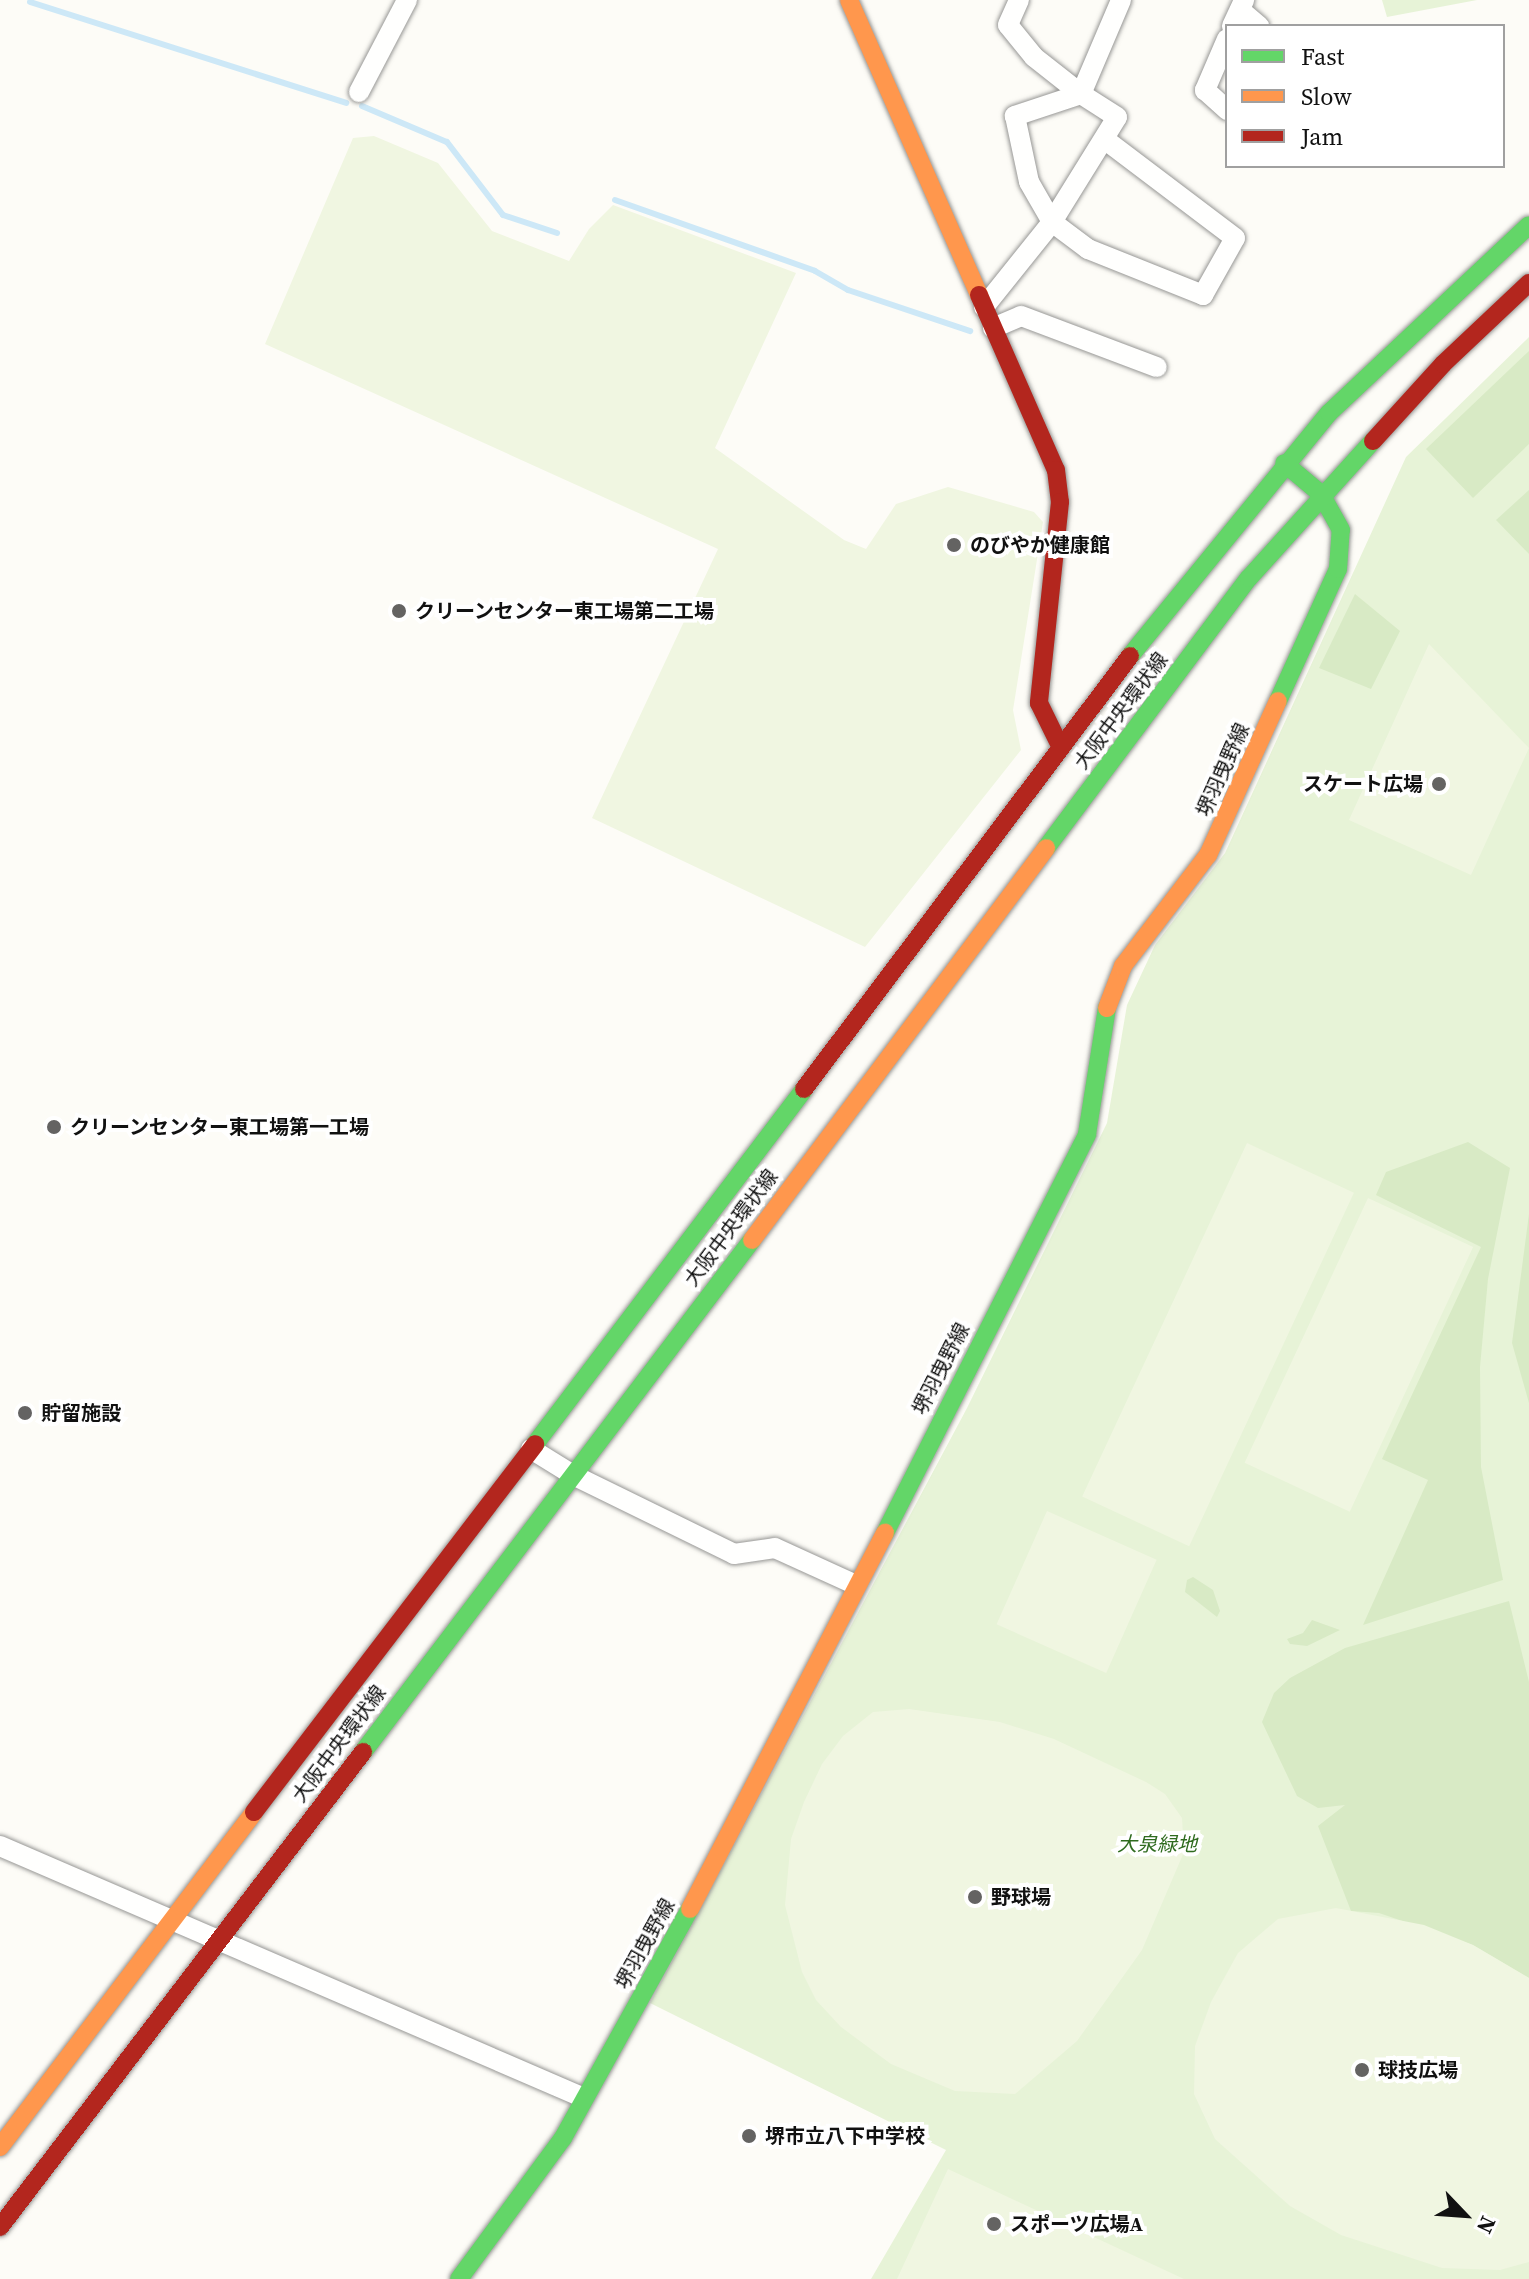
<!DOCTYPE html>
<html>
<head>
<meta charset="utf-8">
<style>
  body { margin:0 }
  #map { position:relative; width:1529px; height:2279px; overflow:hidden; background:#fdfcf7; font-family:"Source Serif 4","Noto Sans JP",serif }
  div>[style] { position:absolute }
  .green>* { inset:0; background:#e7f3d7 }
  .forest>* { inset:0; background:#d8eac5 }
  .pitch>* { inset:0; background:#f0f6e1; transform-origin:0 0 }
  .stream>* { height:6px; margin:-3px; padding:0 3px; transform-origin:3px; border-radius:3px; background:#cde8f7 }
  .roads { filter:drop-shadow(0 0 2px #979795) drop-shadow(0 0 2px #979795) }
  .street>* { height:20px; margin:-10px; padding:0 10px; transform-origin:10px; border-radius:10px; background:#fffffe }
  .fast>* { height:18px; margin:-9px; padding:0 9px; transform-origin:9px; border-radius:9px; background:#63d668 }
  .slow>* { height:18px; margin:-9px; padding:0 9px; transform-origin:9px; border-radius:9px; background:#ff974d }
  .jam>* { height:18px; margin:-9px; padding:0 9px; transform-origin:9px; border-radius:9px; background:#b3261e }
  .dots>* { width:22px; height:22px; translate:-50% -50%; box-sizing:border-box; border:4px solid #fff; border-radius:50% }
  span { translate:-50% -50%; white-space:nowrap; text-align:center; line-height:1.15; -webkit-text-stroke:8px #fff; paint-order:stroke }
  .poi-label { font-size:20px; color:#111; font-weight:700 }
  .left { translate:0 -50%; text-align:left }
  .right { translate:-100% -50%; text-align:right }
  .street-label { font-size:20px; color:#111 }
  .park-label { font-size:20px; color:#2f6b1f; font-style:italic }
  .legend { position:absolute; left:1225px; top:24px; width:280px; height:144px; box-sizing:border-box; background:#fff; border:2px solid #a0a0a0; margin:0; padding:10px 14px; list-style:none; font-size:24px; color:#111 }
  .legend li { display:flex; align-items:center; gap:16px; height:40px }
  .legend b { width:40px; border:2px solid #a0a0a0 }
  .north { position:absolute; left:1425px; top:2175px; width:80px; height:80px; -webkit-text-stroke:6px #fff; paint-order:stroke; rotate:115deg; font-size:22px; font-weight:700; line-height:32px; text-align:center; color:#111 }
  .north::after { content:''; display:block; margin:auto; width:28px; height:36px; background:#111; clip-path:polygon(50% 0,100% 100%,50% 72%,0 100%) }
</style>
</head>
<body>
<div id="map">
  <div class="green">
    <div style="clip-path:polygon(1382px 0,1477px 0,1387px 17px)"></div>
    <div style="clip-path:polygon(1529px 337px,1529px 2279px,871px 2279px,946px 2150px,650px 2003px,967px 1408px,1107px 1123px,1127px 1005px,1155px 945px,1225px 853px,1406px 457px)"></div>
  </div>
  <div class="forest">
    <div style="clip-path:polygon(1529px 351px,1529px 444px,1473px 498px,1426px 449px)"></div>
    <div style="clip-path:polygon(1529px 490px,1529px 554px,1496px 520px)"></div>
    <div style="clip-path:polygon(1355px 594px,1400px 631px,1371px 689px,1319px 668px)"></div>
    <div style="clip-path:polygon(1468px 1142px,1510px 1168px,1488px 1279px,1480px 1367px,1481px 1467px,1503px 1580px,1363px 1625px,1428px 1480px,1382px 1459px,1481px 1247px,1376px 1195px,1386px 1172px)"></div>
    <div style="clip-path:polygon(1529px 1214px,1529px 1403px,1512px 1343px)"></div>
    <div style="clip-path:polygon(1193px 1577px,1213px 1590px,1220px 1611px,1217px 1617px,1185px 1592px,1187px 1580px)"></div>
    <div style="clip-path:polygon(1509px 1601px,1529px 1682px,1529px 1978px,1473px 1945px,1379px 1913px,1351px 1911px,1318px 1826px,1345px 1805px,1318px 1808px,1297px 1796px,1262px 1722px,1274px 1693px,1290px 1678px,1345px 1648px)"></div>
    <div style="clip-path:polygon(1312px 1620px,1340px 1630px,1307px 1646px,1290px 1644px,1287px 1639px,1303px 1633px)"></div>
  </div>
  <div class="pitch">
    <div style="clip-path:polygon(374px 136px,438px 163px,492px 231px,569px 261px,589px 229px,613px 205px,796px 273px,715px 448px,844px 540px,866px 549px,896px 504px,948px 487px,1034px 512px,1043px 522px,1013px 710px,1021px 750px,865px 947px,592px 818px,718px 549px,265px 344px,353px 138px)"></div>
    <div style="clip-path:polygon(1429px 644px,1529px 748px,1471px 875px,1349px 820px)"></div>
    <div style="left:1247px;top:1143px;width:118px;height:390px;rotate:25deg"></div>
    <div style="left:1368px;top:1198px;width:116px;height:292px;rotate:25deg"></div>
    <div style="left:1047px;top:1511px;width:120px;height:124px;rotate:24deg"></div>
    <div style="clip-path:polygon(909px 1709px,1000px 1722px,1054px 1739px,1146px 1782px,1165px 1794px,1182px 1818px,1184px 1852px,1142px 1950px,1077px 2041px,1015px 2094px,955px 2091px,891px 2064px,841px 2027px,816px 2000px,802px 1972px,785px 1905px,791px 1839px,804px 1802px,822px 1764px,843px 1736px,873px 1712px)"></div>
    <div style="clip-path:polygon(1336px 1908px,1424px 1925px,1473px 1945px,1529px 1978px,1529px 2262px,1500px 2270px,1442px 2268px,1341px 2235px,1290px 2206px,1215px 2139px,1194px 2094px,1195px 2046px,1211px 2002px,1238px 1953px,1278px 1919px)"></div>
    <div style="clip-path:polygon(948px 2169px,1184px 2279px,897px 2279px)"></div>
  </div>
  <div class="stream">
    <div style="left:30px;top:2px;width:332px;rotate:17.7deg"></div>
    <div style="left:362px;top:106px;width:92px;rotate:23deg"></div>
    <div style="left:447px;top:142px;width:92px;rotate:52.5deg"></div>
    <div style="left:503px;top:215px;width:57px;rotate:18.4deg"></div>
    <div style="left:615px;top:200px;width:212px;rotate:19.5deg"></div>
    <div style="left:815px;top:271px;width:38px;rotate:30deg"></div>
    <div style="left:848px;top:290px;width:129px;rotate:18.6deg"></div>
  </div>
  <div class="roads">
    <div class="street">
      <div style="left:1019px;top:0;width:27px;rotate:114deg"></div>
      <div style="left:1008px;top:25px;width:41px;rotate:50.9deg"></div>
      <div style="left:1034px;top:57px;width:60px;rotate:38.2deg"></div>
      <div style="left:1081px;top:94px;width:102px;rotate:-66.9deg"></div>
      <div style="left:1240px;top:10px;width:25px;rotate:40deg"></div>
      <div style="left:1232px;top:26px;width:29px;rotate:-65deg"></div>
      <div style="left:1227px;top:39px;width:56px;rotate:113.3deg"></div>
      <div style="left:1205px;top:90px;width:30px;rotate:42deg"></div>
      <div style="left:359px;top:92px;width:104px;rotate:-62.4deg"></div>
      <div style="left:984px;top:307px;width:109px;rotate:-51.3deg"></div>
      <div style="left:1052px;top:222px;width:123px;rotate:-58.2deg"></div>
      <div style="left:1117px;top:117px;width:43px;rotate:-147.4deg"></div>
      <div style="left:1081px;top:94px;width:70px;rotate:161.6deg"></div>
      <div style="left:1015px;top:116px;width:67px;rotate:78deg"></div>
      <div style="left:1029px;top:182px;width:46px;rotate:60.1deg"></div>
      <div style="left:1052px;top:222px;width:45px;rotate:36.9deg"></div>
      <div style="left:1088px;top:249px;width:124px;rotate:21.8deg"></div>
      <div style="left:1203px;top:295px;width:65px;rotate:-60.7deg"></div>
      <div style="left:1235px;top:238px;width:164px;rotate:-142.9deg"></div>
      <div style="left:993px;top:328px;width:30px;rotate:-23deg"></div>
      <div style="left:1021px;top:316px;width:145px;rotate:20.6deg"></div>
      <div style="left:531px;top:1449px;width:49px;rotate:31.8deg"></div>
      <div style="left:573px;top:1475px;width:179px;rotate:26.1deg"></div>
      <div style="left:734px;top:1554px;width:41px;rotate:-8.3deg"></div>
      <div style="left:775px;top:1548px;width:87px;rotate:24.5deg"></div>
      <div style="left:0;top:1846px;width:634px;rotate:23.33deg"></div>
    </div>
    <div class="fast">
      <div style="left:1130px;top:656px;width:314px;rotate:-50.7deg"></div>
      <div style="left:1329px;top:413px;width:274px;rotate:-43.2deg"></div>
      <div style="left:1278px;top:701px;width:145px;rotate:-65.6deg"></div>
      <div style="left:1338px;top:569px;width:39px;rotate:-86deg"></div>
      <div style="left:1341px;top:530px;width:41px;rotate:-119.1deg"></div>
      <div style="left:1321px;top:494px;width:48px;rotate:-140deg"></div>
      <div style="left:1046px;top:848px;width:338px;rotate:-53.1deg"></div>
      <div style="left:1249px;top:578px;width:185px;rotate:-47.9deg"></div>
      <div style="left:535px;top:1444px;width:445px;rotate:-52.8deg"></div>
      <div style="left:885px;top:1533px;width:447px;rotate:-63.1deg"></div>
      <div style="left:1087px;top:1134px;width:128px;rotate:-81deg"></div>
      <div style="left:363px;top:1752px;width:643px;rotate:-52.77deg"></div>
      <div style="left:459px;top:2279px;width:175px;rotate:-53.6deg"></div>
      <div style="left:563px;top:2138px;width:262px;rotate:-61deg"></div>
    </div>
    <div class="slow">
      <div style="left:849px;top:0;width:322px;rotate:66.2deg"></div>
      <div style="left:1107px;top:1008px;width:45px;rotate:-69.1deg"></div>
      <div style="left:1123px;top:966px;width:140px;rotate:-52.6deg"></div>
      <div style="left:1208px;top:855px;width:169px;rotate:-65.6deg"></div>
      <div style="left:752px;top:1240px;width:490px;rotate:-53.1deg"></div>
      <div style="left:690px;top:1909px;width:424px;rotate:-62.6deg"></div>
      <div style="left:0;top:2147px;width:420px;rotate:-52.8deg"></div>
    </div>
    <div class="jam">
      <div style="left:979px;top:295px;width:191px;rotate:66.3deg"></div>
      <div style="left:1056px;top:470px;width:32px;rotate:83deg"></div>
      <div style="left:1060px;top:502px;width:202px;rotate:96deg"></div>
      <div style="left:1039px;top:703px;width:50px;rotate:63.9deg"></div>
      <div style="left:1373px;top:441px;width:104px;rotate:-47.7deg"></div>
      <div style="left:1443px;top:364px;width:118px;rotate:-43.3deg"></div>
      <div style="left:804px;top:1089px;width:542px;rotate:-53.02deg"></div>
      <div style="left:254px;top:1812px;width:463px;rotate:-52.6deg"></div>
      <div style="left:0;top:2227px;width:598px;rotate:-52.61deg"></div>
    </div>
  </div>
  <div class="dots">
    <div style="left:954px;top:545px;background:#646362"></div>
    <div style="left:399px;top:611px;background:#646362"></div>
    <div style="left:1439px;top:784px;background:#646362"></div>
    <div style="left:54px;top:1127px;background:#646362"></div>
    <div style="left:25px;top:1413px;background:#646362"></div>
    <div style="left:975px;top:1897px;background:#646362"></div>
    <div style="left:1362px;top:2070px;background:#646362"></div>
    <div style="left:749px;top:2136px;background:#646362"></div>
    <div style="left:994px;top:2224px;background:#646362"></div>
  </div>
  <div class="poi-label">
    <span class="left" style="left:970px;top:545px">のびやか健康館</span>
    <span class="left" style="left:415px;top:611px">クリーンセンター東工場第二工場</span>
    <span class="right" style="left:1423px;top:784px">スケート広場</span>
    <span class="left" style="left:70px;top:1127px">クリーンセンター東工場第一工場</span>
    <span class="left" style="left:41px;top:1413px">貯留施設</span>
    <span class="left" style="left:991px;top:1897px">野球場</span>
    <span class="left" style="left:1378px;top:2070px">球技広場</span>
    <span class="left" style="left:765px;top:2136px">堺市立八下中学校</span>
    <span class="left" style="left:1010px;top:2224px">スポーツ広場A</span>
  </div>
  <div class="street-label">
    <span style="left:1121px;top:711px;rotate:-53deg">大阪中央環状線</span>
    <span style="left:1223px;top:770px;rotate:-66deg">堺羽曳野線</span>
    <span style="left:731px;top:1228px;rotate:-53deg">大阪中央環状線</span>
    <span style="left:941px;top:1369px;rotate:-63deg">堺羽曳野線</span>
    <span style="left:339px;top:1744px;rotate:-53deg">大阪中央環状線</span>
    <span style="left:645px;top:1944px;rotate:-61deg">堺羽曳野線</span>
  </div>
  <div class="park-label">
    <span style="left:1157px;top:1844px">大泉緑地</span>
  </div>
  <ul class="legend">
  <li><b style="height:10px;background:#63d668"></b>Fast</li>
  <li><b style="height:10px;background:#ff974d"></b>Slow</li>
  <li><b style="height:10px;background:#b3261e"></b>Jam</li>
  </ul>
  <div class="north">N</div>
</div>
</body>
</html>
